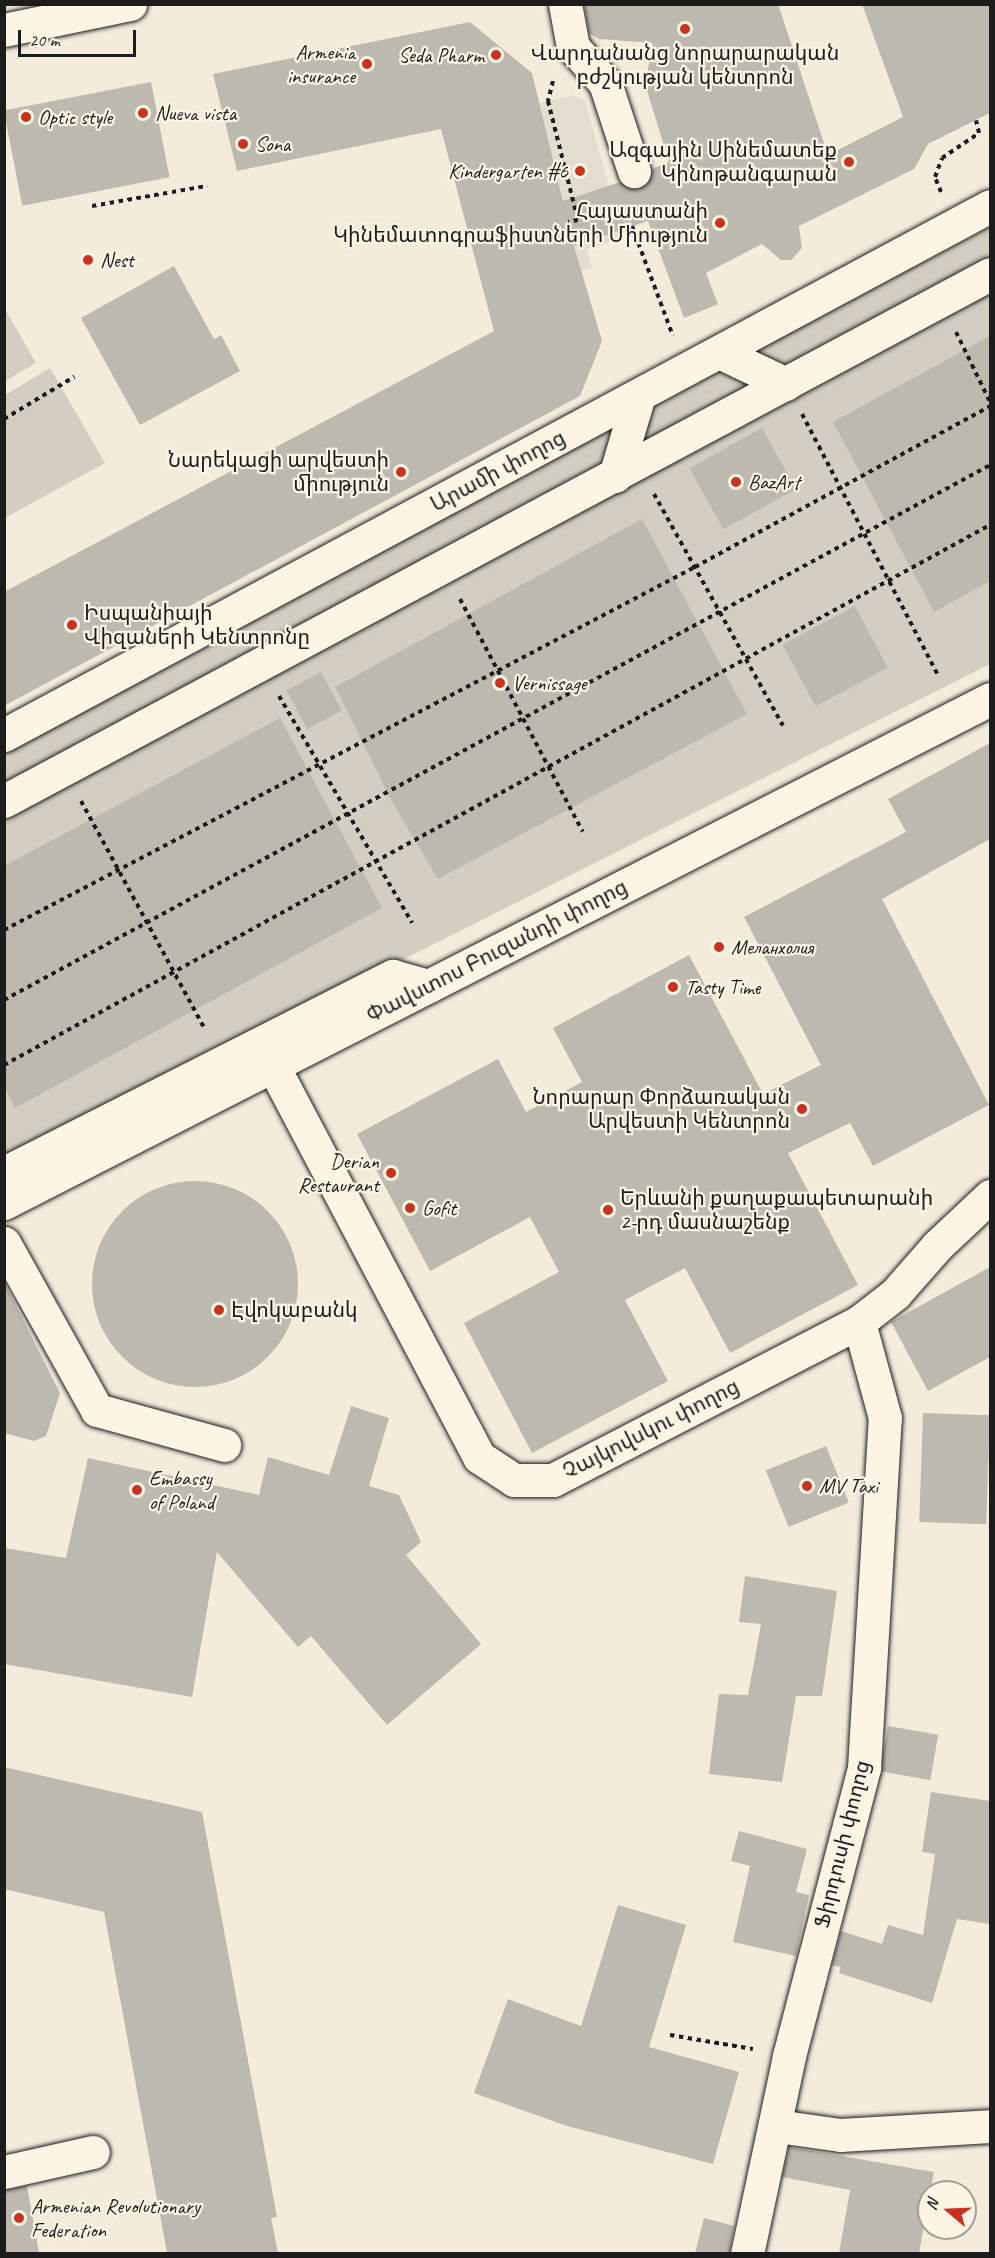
<!DOCTYPE html>
<html>
<head>
<meta charset="utf-8">
<style>
  body { margin:0 }
  #map { position:relative; width:995px; height:2258px; overflow:hidden; background:#f3ecdd; font-family:Caveat,"Noto Sans Armenian",sans-serif }
  div>[style] { position:absolute }
  .built>* { inset:0; background:#e3ddcf }
  .green>* { inset:0; background:#d3cec1 }
  .building>* { inset:0; background:#beb9ae; transform-origin:0 0 }
  .round { border-radius:50% }
  .path>* { height:4px; margin-top:-2px; transform-origin:0; background:repeating-linear-gradient(90deg,#1c1c1c 0 4.5px,transparent 0 9px) }
  .roads { filter:drop-shadow(0 0 2px #1c1c1c) drop-shadow(0 0 2px #1c1c1c) }
  .minor>* { height:33px; margin:-16.5px; padding:0 16.5px; transform-origin:16.5px; border-radius:16.5px; background:#fcf5e5 }
  .dots>* { width:16px; height:16px; translate:-50% -50%; box-sizing:border-box; border:3px solid #fcf5e5; border-radius:50% }
  span { translate:-50% -50%; white-space:nowrap; text-align:center; line-height:1.15; -webkit-text-stroke:4.5px #fcf5e5; paint-order:stroke }
  .poi-label { font-size:21px; color:#1c1c1c }
  .right { translate:-100% -50%; text-align:right }
  .left { translate:0 -50%; text-align:left }
  .street-label { font-size:21px; color:#1c1c1c }
  .frame { position:absolute; inset:0; border:6px solid #1c1c1c; pointer-events:none }
  .north { position:absolute; left:917px; top:2180px; width:60px; height:60px; box-sizing:border-box; background:#fcf5e5; border:2px solid #a29e95; border-radius:50%; rotate:289deg; font-size:16px; font-weight:700; line-height:24px; text-align:center; color:#1c1c1c }
  .north::after { content:''; display:block; margin:auto; width:21px; height:27px; background:#c8321e; clip-path:polygon(50% 0,100% 100%,50% 72%,0 100%) }
  .scale { position:absolute; left:18px; top:30px; width:118px; height:27px; box-sizing:border-box; border:3px solid #1c1c1c; border-top:0; padding-left:8px; font-size:18px; line-height:21px; white-space:nowrap; color:#1c1c1c; -webkit-text-stroke:4px #fcf5e5; paint-order:stroke }
</style>
</head>
<body>
<div id="map">
  <div class="built">
    <div style="clip-path:polygon(573px 95px,585px 101px,624px 239px,587px 249px,592px 268px,581px 271px,539px 103px)"></div>
  </div>
  <div class="green">
    <div style="clip-path:polygon(990px 227px,990px 664px,5px 1160px,5px 747px)"></div>
    <div style="clip-path:polygon(5px 309px,36px 363px,5px 381px,4px 381px)"></div>
    <div style="clip-path:polygon(50px 368px,105px 463px,5px 518px,5px 395px)"></div>
  </div>
  <div class="building">
    <div style="clip-path:polygon(584px 4px,778px 4px,828px 155px,903px 117px,862px 4px,990px 4px,990px 113px,928px 144px,914px 169px,799px 226px,802px 248px,791px 260px,781px 260px,762px 244px,706px 273px,718px 304px,684px 318px,648px 221px,574px 246px,602px 341px,580px 396px,4px 706px,4px 592px,494px 331px,441px 129px,237px 171px,213px 74px,470px 22px,532px 73px,563px 201px,620px 182px,639px 189px,648px 183px,652px 169px,669px 162px,645px 84px,653px 43px,599px 39px,589px 33px)"></div>
    <div style="left:151px;top:82px;width:97px;height:150px;rotate:79deg"></div>
    <div style="clip-path:polygon(174px 266px,214px 339px,221px 335px,240px 371px,140px 425px,81px 318px)"></div>
    <div style="clip-path:polygon(990px 336px,990px 581px,934px 612px,833px 422px)"></div>
    <div style="left:762px;top:428px;width:70px;height:83px;rotate:61deg"></div>
    <div style="clip-path:polygon(642px 519px,747px 714px,438px 879px,391px 800px,335px 687px)"></div>
    <div style="left:855px;top:606px;width:70px;height:82px;rotate:62deg"></div>
    <div style="left:321px;top:672px;width:44px;height:39px;rotate:62deg"></div>
    <div style="clip-path:polygon(280px 718px,382px 908px,15px 1108px,4px 1086px,4px 866px)"></div>
    <div style="clip-path:polygon(990px 743px,990px 839px,882px 899px,989px 1105px,873px 1166px,850px 1123px,788px 1153px,858px 1285px,730px 1353px,685px 1268px,625px 1300px,668px 1381px,532px 1453px,464px 1323px,559px 1272px,530px 1217px,430px 1271px,357px 1134px,498px 1059px,526px 1112px,582px 1082px,553px 1028px,689px 955px,763px 1094px,821px 1065px,744px 917px,906px 832px,888px 799px)"></div>
    <div class="round" style="left:92px;top:1181px;width:206px;height:206px"></div>
    <div style="clip-path:polygon(990px 1267px,990px 1357px,928px 1391px,891px 1322px)"></div>
    <div style="clip-path:polygon(4px 1282px,60px 1393px,46px 1436px,34px 1441px,4px 1433px)"></div>
    <div style="clip-path:polygon(351px 1406px,389px 1418px,369px 1486px,399px 1495px,421px 1542px,406px 1555px,481px 1644px,387px 1725px,311px 1636px,298px 1647px,217px 1552px,192px 1697px,4px 1664px,4px 1548px,66px 1558px,88px 1458px,259px 1495px,268px 1457px,329px 1475px)"></div>
    <div style="left:923px;top:1413px;width:67px;height:109px;rotate:2deg"></div>
    <div style="left:826px;top:1446px;width:61px;height:65px;rotate:68deg"></div>
    <div style="clip-path:polygon(745px 1576px,837px 1591px,822px 1696px,796px 1696px,782px 1782px,709px 1774px,719px 1694px,748px 1695px,761px 1624px,739px 1622px)"></div>
    <div style="left:888px;top:1726px;width:51px;height:46px;rotate:10deg"></div>
    <div style="clip-path:polygon(4px 1767px,202px 1812px,277px 2217px,271px 2218px,278px 2253px,167px 2253px,104px 1912px,4px 1889px)"></div>
    <div style="clip-path:polygon(931px 1792px,990px 1801px,990px 1924px,957px 1919px,932px 2003px,839px 1973px,841px 1967px,832px 1965px,841px 1931px,882px 1944px,888px 1925px,923px 1935px,935px 1854px,922px 1852px)"></div>
    <div style="clip-path:polygon(739px 1831px,807px 1849px,796px 1892px,809px 1895px,796px 1956px,733px 1942px,750px 1866px,731px 1861px)"></div>
    <div style="clip-path:polygon(618px 1905px,686px 1925px,649px 2047px,739px 2072px,713px 2164px,567px 2126px,474px 2093px,508px 1999px,581px 2026px)"></div>
    <div style="clip-path:polygon(789px 2147px,934px 2172px,919px 2253px,839px 2253px,850px 2190px,782px 2177px)"></div>
    <div style="clip-path:polygon(27px 2186px,39px 2253px,4px 2253px,4px 2190px)"></div>
    <div style="clip-path:polygon(704px 2218px,734px 2226px,729px 2253px,695px 2253px)"></div>
  </div>
  <div class="path">
    <div style="left:553px;top:81px;width:21px;rotate:104deg"></div>
    <div style="left:548px;top:101px;width:123px;rotate:75.9deg"></div>
    <div style="left:578px;top:220px;width:10px;rotate:169deg"></div>
    <div style="left:941px;top:192px;width:16px;rotate:-112deg"></div>
    <div style="left:935px;top:177px;width:20px;rotate:-70deg"></div>
    <div style="left:942px;top:158px;width:45px;rotate:-34deg"></div>
    <div style="left:979px;top:133px;width:13px;rotate:-103deg"></div>
    <div style="left:92px;top:206px;width:117px;rotate:-9.9deg"></div>
    <div style="left:632px;top:226px;width:117px;rotate:69.6deg"></div>
    <div style="left:956px;top:332px;width:78px;rotate:64.1deg"></div>
    <div style="left:802px;top:414px;width:297px;rotate:62.5deg"></div>
    <div style="left:4px;top:419px;width:82px;rotate:-31deg"></div>
    <div style="left:654px;top:494px;width:265px;rotate:60.9deg"></div>
    <div style="left:4px;top:546px;width:1px;rotate:45deg"></div>
    <div style="left:460px;top:599px;width:263px;rotate:62.2deg"></div>
    <div style="left:279px;top:696px;width:263px;rotate:59.6deg"></div>
    <div style="left:81px;top:801px;width:260px;rotate:61.5deg"></div>
    <div style="left:4px;top:930px;width:781px;rotate:-27.71deg"></div>
    <div style="left:695px;top:567px;width:336px;rotate:-28.6deg"></div>
    <div style="left:4px;top:1000px;width:1122px;rotate:-28.48deg"></div>
    <div style="left:4px;top:1065px;width:1124px;rotate:-28.71deg"></div>
    <div style="left:670px;top:2035px;width:84px;rotate:9.6deg"></div>
  </div>
  <div class="roads">
    <div class="minor">
      <div style="left:565px;top:4px;width:44px;rotate:79.5deg"></div>
      <div style="left:573px;top:47px;width:48px;rotate:48.4deg"></div>
      <div style="left:605px;top:83px;width:93px;rotate:71.8deg"></div>
      <div style="left:4px;top:30px;width:129px;rotate:-11.7deg"></div>
      <div style="left:719px;top:352px;width:74px;rotate:25.5deg"></div>
      <div style="left:615px;top:476px;width:84px;rotate:-73.5deg"></div>
      <div style="left:4px;top:735px;width:1119px;rotate:-28.21deg"></div>
      <div style="left:4px;top:801px;width:1118px;rotate:-28.12deg"></div>
      <div style="left:273px;top:1066px;width:442px;rotate:62.2deg"></div>
      <div style="left:479px;top:1457px;width:42px;rotate:33.3deg"></div>
      <div style="left:514px;top:1480px;width:39px"></div>
      <div style="left:553px;top:1480px;width:344px;rotate:-27.3deg"></div>
      <div style="left:859px;top:1322px;width:46px;rotate:-37.9deg"></div>
      <div style="left:895px;top:1294px;width:64px;rotate:-48.8deg"></div>
      <div style="left:937px;top:1246px;width:73px;rotate:-43.3deg"></div>
      <div style="left:4px;top:1173px;width:436px;rotate:-26.9deg"></div>
      <div style="left:393px;top:976px;width:37px;rotate:16deg"></div>
      <div style="left:4px;top:1203px;width:1107px;rotate:-27.07deg"></div>
      <div style="left:4px;top:1243px;width:191px;rotate:60.9deg"></div>
      <div style="left:97px;top:1410px;width:132px;rotate:15.4deg"></div>
      <div style="left:777px;top:2126px;width:64px;rotate:8.1deg"></div>
      <div style="left:840px;top:2135px;width:150px;rotate:-3.4deg"></div>
      <div style="left:4px;top:2172px;width:91px;rotate:-12.7deg"></div>
      <div style="left:747px;top:2254px;width:202px;rotate:-78deg"></div>
      <div style="left:789px;top:2056px;width:298px;rotate:-75.4deg"></div>
      <div style="left:864px;top:1768px;width:351px;rotate:-86.6deg"></div>
      <div style="left:885px;top:1418px;width:99px;rotate:-105.2deg"></div>
    </div>
  </div>
  <div class="dots">
    <div style="left:685px;top:29px;background:#c8321e"></div>
    <div style="left:496px;top:55px;background:#c8321e"></div>
    <div style="left:367px;top:64px;background:#c8321e"></div>
    <div style="left:143px;top:113px;background:#c8321e"></div>
    <div style="left:26px;top:117px;background:#c8321e"></div>
    <div style="left:243px;top:144px;background:#c8321e"></div>
    <div style="left:849px;top:162px;background:#c8321e"></div>
    <div style="left:580px;top:171px;background:#c8321e"></div>
    <div style="left:720px;top:223px;background:#c8321e"></div>
    <div style="left:88px;top:260px;background:#c8321e"></div>
    <div style="left:401px;top:472px;background:#c8321e"></div>
    <div style="left:736px;top:482px;background:#c8321e"></div>
    <div style="left:72px;top:625px;background:#c8321e"></div>
    <div style="left:500px;top:683px;background:#c8321e"></div>
    <div style="left:719px;top:947px;background:#c8321e"></div>
    <div style="left:673px;top:987px;background:#c8321e"></div>
    <div style="left:802px;top:1109px;background:#c8321e"></div>
    <div style="left:391px;top:1173px;background:#c8321e"></div>
    <div style="left:410px;top:1208px;background:#c8321e"></div>
    <div style="left:608px;top:1210px;background:#c8321e"></div>
    <div style="left:219px;top:1310px;background:#c8321e"></div>
    <div style="left:807px;top:1486px;background:#c8321e"></div>
    <div style="left:137px;top:1490px;background:#c8321e"></div>
    <div style="left:19px;top:2218px;background:#c8321e"></div>
  </div>
  <div class="poi-label">
    <span class="right" style="left:355px;top:64px">Armenia<br>insurance</span>
    <span style="left:685px;top:65px">Վարդանանց նորարարական<br>բժշկության կենտրոն</span>
    <span class="right" style="left:484px;top:55px">Seda Pharm</span>
    <span class="left" style="left:155px;top:113px">Nueva vista</span>
    <span class="left" style="left:38px;top:117px">Optic style</span>
    <span class="left" style="left:255px;top:144px">Sona</span>
    <span class="right" style="left:837px;top:162px">Ազգային Սինեմատեք<br>Կինոթանգարան</span>
    <span class="right" style="left:568px;top:171px">Kindergarten #6</span>
    <span class="right" style="left:708px;top:223px">Հայաստանի<br>Կինեմատոգրաֆիստների Միություն</span>
    <span class="left" style="left:100px;top:260px">Nest</span>
    <span class="right" style="left:389px;top:472px">Նարեկացի արվեստի<br>միություն</span>
    <span class="left" style="left:748px;top:482px">BazArt</span>
    <span class="left" style="left:84px;top:625px">Իսպանիայի<br>Վիզաների Կենտրոնը</span>
    <span class="left" style="left:512px;top:683px">Vernissage</span>
    <span class="left" style="left:731px;top:947px">Меланхолия</span>
    <span class="left" style="left:685px;top:987px">Tasty Time</span>
    <span class="right" style="left:790px;top:1109px">Նորարար Փորձառական<br>Արվեստի Կենտրոն</span>
    <span class="right" style="left:379px;top:1173px">Derian<br>Restaurant</span>
    <span class="left" style="left:620px;top:1210px">Երևանի քաղաքապետարանի<br>2-րդ մասնաշենք</span>
    <span class="left" style="left:422px;top:1208px">Gofit</span>
    <span class="left" style="left:231px;top:1310px">Էվոկաբանկ</span>
    <span class="left" style="left:149px;top:1490px">Embassy<br>of Poland</span>
    <span class="left" style="left:819px;top:1486px">MV Taxi</span>
    <span class="left" style="left:31px;top:2218px">Armenian Revolutionary<br>Federation</span>
  </div>
  <div class="street-label">
    <span style="left:498px;top:471px;rotate:-28deg">Արամի փողոց</span>
    <span style="left:497px;top:951px;rotate:-27deg">Փավստոս Բուզանդի փողոց</span>
    <span style="left:651px;top:1429px;rotate:-27deg">Չայկովսկու փողոց</span>
    <span style="left:842px;top:1844px;rotate:-76deg">Ֆիրդուսի փողոց</span>
  </div>
  <div class="frame"></div>
  <div class="north">N</div>
  <div class="scale">20 m</div>
</div>
</body>
</html>
